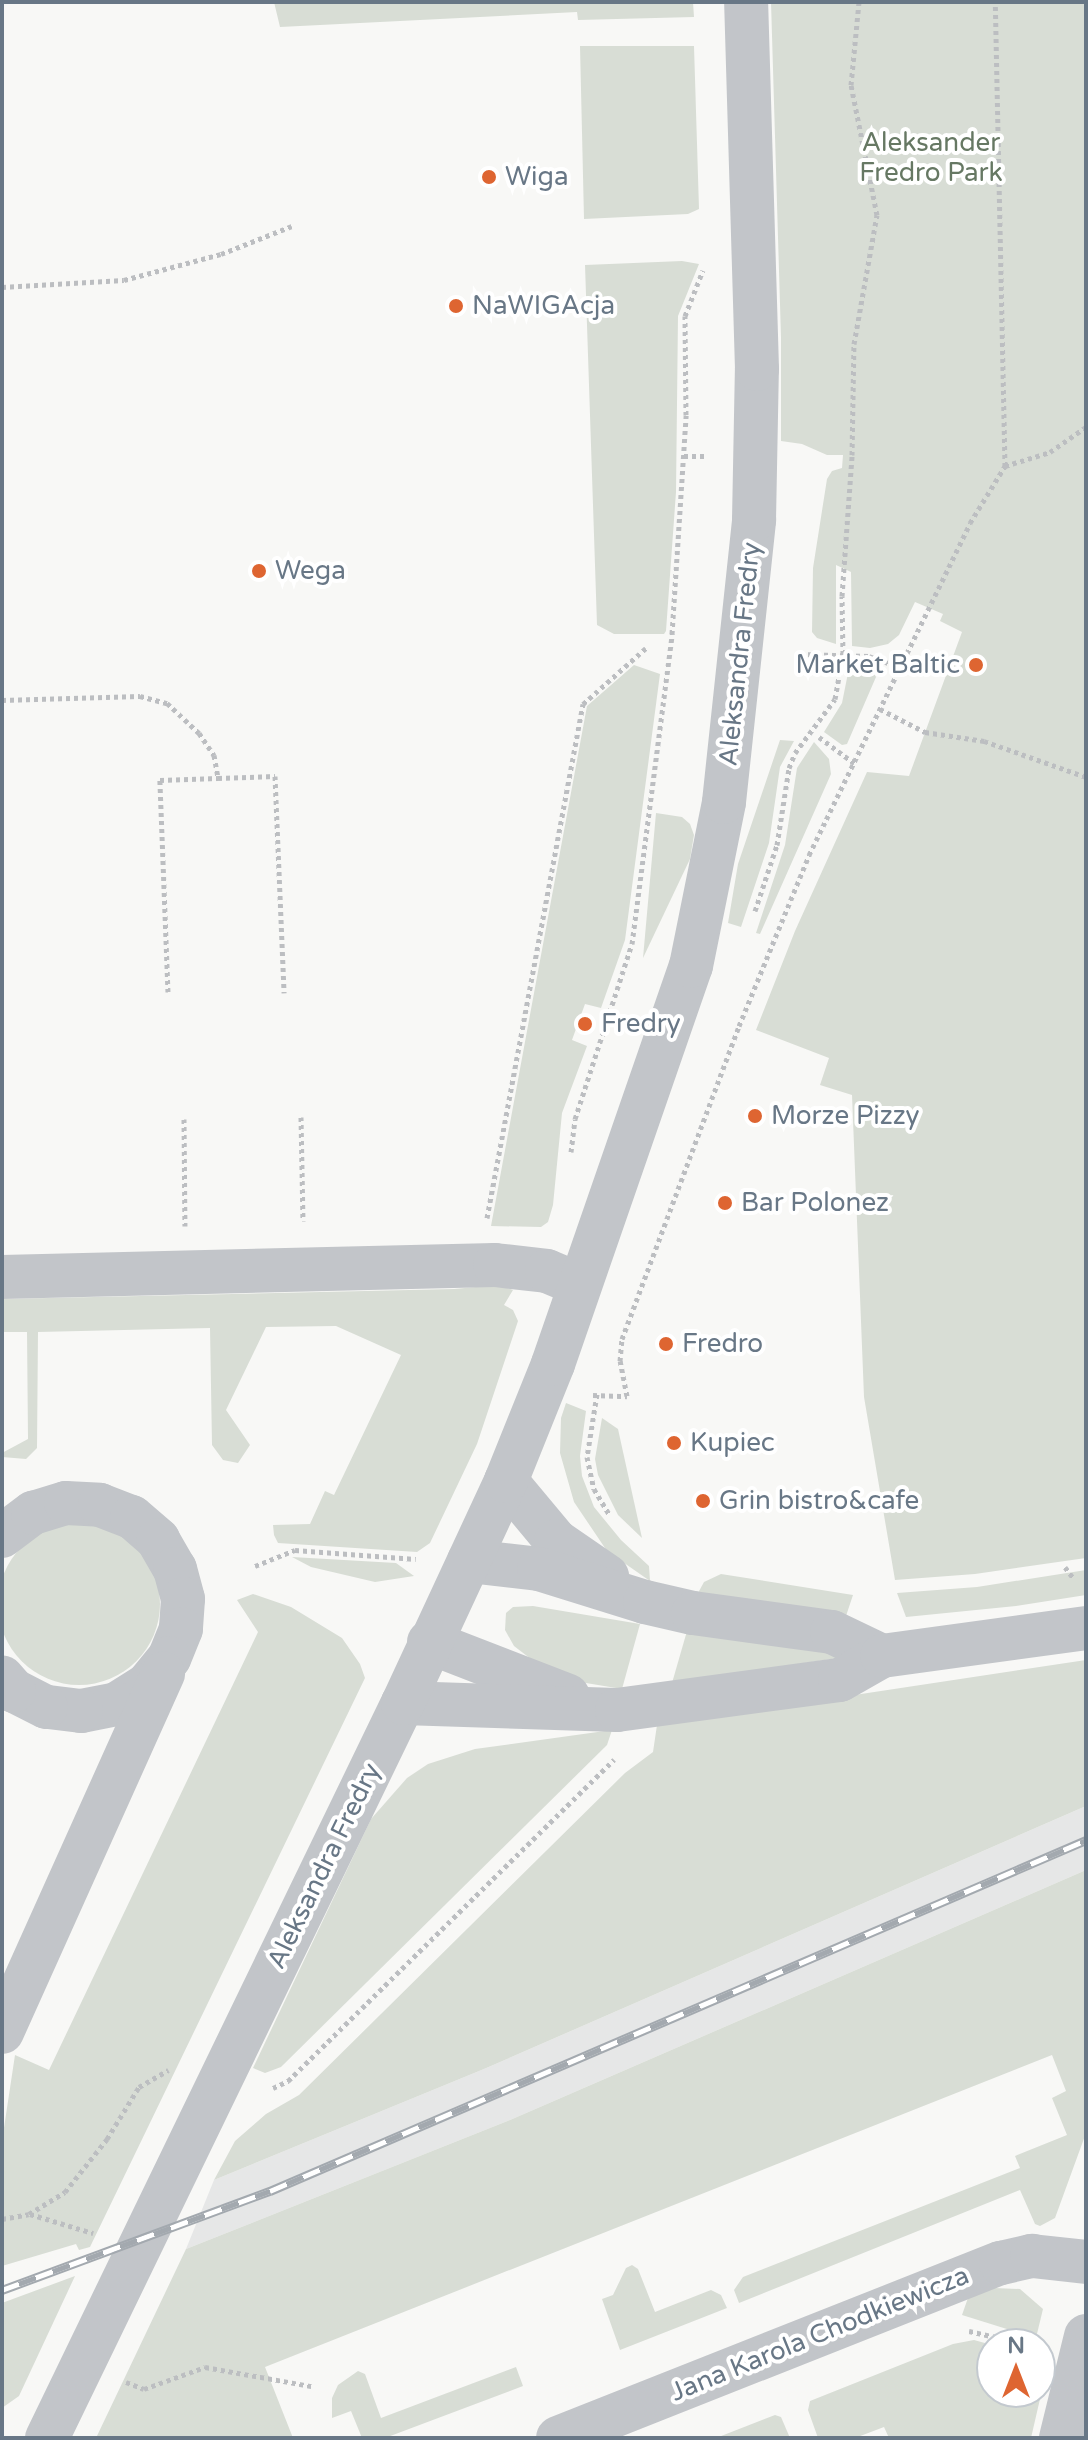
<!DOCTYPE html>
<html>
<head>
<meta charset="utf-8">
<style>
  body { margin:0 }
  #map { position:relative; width:1088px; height:2440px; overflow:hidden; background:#f8f8f6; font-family:"Varela Round",sans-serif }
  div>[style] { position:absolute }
  .built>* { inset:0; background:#e6e7e7 }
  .green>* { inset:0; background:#d8ddd5 }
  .round { border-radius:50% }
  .path>* { height:5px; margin-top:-2.5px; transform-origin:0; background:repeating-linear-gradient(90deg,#bcbec1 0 4px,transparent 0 8px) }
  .minor>* { height:44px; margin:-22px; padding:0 22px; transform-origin:22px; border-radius:22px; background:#c2c5c9 }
  .rail>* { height:9px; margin-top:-4.5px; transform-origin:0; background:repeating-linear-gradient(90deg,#fff 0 18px,#a3a9af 0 36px); box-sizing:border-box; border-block:2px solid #a3a9af }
  .dots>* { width:22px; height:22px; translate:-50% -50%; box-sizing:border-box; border:4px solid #fff; border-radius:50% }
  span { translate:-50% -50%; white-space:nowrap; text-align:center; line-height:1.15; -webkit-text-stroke:8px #fff; paint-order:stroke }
  .park-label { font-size:26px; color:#667863 }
  .poi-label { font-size:26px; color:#687786 }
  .left { translate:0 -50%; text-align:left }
  .right { translate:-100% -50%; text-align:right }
  .street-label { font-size:26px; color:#687786 }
  .frame { position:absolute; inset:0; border:4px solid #687786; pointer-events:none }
  .north { position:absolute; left:976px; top:2328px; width:80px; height:80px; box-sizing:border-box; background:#fff; border:2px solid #c3c9cf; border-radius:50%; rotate:0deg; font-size:22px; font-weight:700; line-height:32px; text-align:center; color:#687786 }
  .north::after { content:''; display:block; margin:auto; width:28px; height:36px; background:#de6531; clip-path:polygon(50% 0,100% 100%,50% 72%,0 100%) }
</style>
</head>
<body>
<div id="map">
  <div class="built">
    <div style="clip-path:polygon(1086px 1806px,1086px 1870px,510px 2120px,186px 2249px,214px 2180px,484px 2069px)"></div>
  </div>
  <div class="green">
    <div style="clip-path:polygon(274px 2px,693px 2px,694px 17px,578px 20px,577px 12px,280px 27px)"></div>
    <div style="clip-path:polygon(771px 2px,1086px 2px,1086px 1558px,975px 1574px,895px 1580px,864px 1397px,852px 1095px,820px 1085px,829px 1058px,756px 1030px,795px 931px,867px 772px,909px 776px,962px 632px,940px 621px,943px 614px,915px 602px,899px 635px,888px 644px,870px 648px,852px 646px,851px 572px,836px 565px,836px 644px,817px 638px,812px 632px,813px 568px,827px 479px,832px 471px,842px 468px,843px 455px,827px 455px,802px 444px,781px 441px,781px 338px)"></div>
    <div style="clip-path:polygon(580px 46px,694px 46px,699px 209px,688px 214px,584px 219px)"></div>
    <div style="clip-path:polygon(682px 261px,699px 264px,678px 316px,676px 492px,666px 631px,664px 634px,614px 634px,597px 625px,585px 265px)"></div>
    <div style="clip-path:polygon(850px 663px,871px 666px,876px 677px,847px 744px,842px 745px,824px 732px,842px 703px)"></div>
    <div style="clip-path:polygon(634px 665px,660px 674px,625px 940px,601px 1008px,585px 1004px,572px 1040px,587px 1046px,562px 1113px,553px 1205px,548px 1222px,541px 1227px,491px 1226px,587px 706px)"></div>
    <div style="clip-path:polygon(780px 740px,794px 741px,780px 767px,769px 843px,741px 927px,728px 923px,738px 864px)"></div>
    <div style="clip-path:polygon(814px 742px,829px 759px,831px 774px,760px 934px,756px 933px,785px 845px,797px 768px)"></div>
    <div style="clip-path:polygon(656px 813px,682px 817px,690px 824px,694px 835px,690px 859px,643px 958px)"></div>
    <div style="clip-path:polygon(498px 1285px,513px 1290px,504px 1305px,513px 1310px,518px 1321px,477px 1444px,430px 1543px,417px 1552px,278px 1543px,274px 1535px,273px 1525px,310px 1524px,325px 1491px,334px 1495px,401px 1355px,336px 1326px,266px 1327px,226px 1410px,250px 1445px,238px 1463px,223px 1460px,212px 1445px,210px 1328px,38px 1332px,37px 1448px,26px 1459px,2px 1457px,2px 1453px,28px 1439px,27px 1332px,2px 1332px,2px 1299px,454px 1289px)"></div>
    <div style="clip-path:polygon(566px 1403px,586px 1411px,580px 1456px,582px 1476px,594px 1507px,621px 1540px,649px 1566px,650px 1581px,607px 1551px,574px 1502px,560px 1453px,561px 1418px)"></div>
    <div style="clip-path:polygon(602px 1418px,618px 1429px,642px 1538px,618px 1515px,598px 1475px,595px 1459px)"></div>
    <div class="round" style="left:-2px;top:1523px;width:162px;height:162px"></div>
    <div style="clip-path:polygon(292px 1557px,396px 1563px,414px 1576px,375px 1582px,311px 1567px)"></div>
    <div style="clip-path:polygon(1086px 1570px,1086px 1595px,1016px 1606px,906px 1617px,897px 1593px,977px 1587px)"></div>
    <div style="clip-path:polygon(721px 1574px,853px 1595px,846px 1616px,698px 1593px,704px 1582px)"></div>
    <div style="clip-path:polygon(253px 1594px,291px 1607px,342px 1638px,360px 1664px,365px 1678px,90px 2247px,79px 2250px,76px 2244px,2px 2266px,2px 2141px,15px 2055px,49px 2070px,258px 1632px,237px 1600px)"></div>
    <div style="clip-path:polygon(533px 1606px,640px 1624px,622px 1689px,568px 1680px,540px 1666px,514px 1646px,505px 1630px,506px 1613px,513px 1607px)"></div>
    <div style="clip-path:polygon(687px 1631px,836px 1654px,838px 1658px,672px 1683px)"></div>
    <div style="clip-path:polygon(1086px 1660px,1086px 1806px,484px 2069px,214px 2180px,235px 2141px,266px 2114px,299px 2095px,625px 1773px,653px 1752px,657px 1725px)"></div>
    <div style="clip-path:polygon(612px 1730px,607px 1745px,281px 2067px,265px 2073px,253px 2068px,371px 1819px,407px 1778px,428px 1764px,475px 1749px)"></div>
    <div style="clip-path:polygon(1086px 1870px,1086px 2133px,1055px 2218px,1040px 2226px,1035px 2224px,1020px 2190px,739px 2303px,734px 2290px,743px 2277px,1020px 2168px,1015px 2156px,1067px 2135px,1052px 2098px,1066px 2091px,1052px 2055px,265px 2367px,293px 2438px,96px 2438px,186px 2249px,510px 2120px)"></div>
    <div style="clip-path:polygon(632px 2265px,638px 2269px,655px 2312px,711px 2290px,721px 2295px,727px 2308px,620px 2350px,602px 2299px,613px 2295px,626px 2268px)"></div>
    <div style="clip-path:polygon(75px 2276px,19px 2396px,2px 2408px,2px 2303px)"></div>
    <div style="clip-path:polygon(994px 2288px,1020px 2289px,1043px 2309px,1036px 2338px,962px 2315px,969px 2295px)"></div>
    <div style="clip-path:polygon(974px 2340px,992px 2345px,992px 2392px,1040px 2392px,1040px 2358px,1049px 2360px,1031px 2438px,889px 2438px,884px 2427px,855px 2438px,818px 2438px,808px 2410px,810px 2401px,953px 2344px)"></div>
    <div style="clip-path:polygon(516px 2367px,523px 2386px,385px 2438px,362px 2438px,351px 2411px,332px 2418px,332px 2398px,338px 2385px,358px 2371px,365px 2374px,381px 2418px)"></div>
    <div style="clip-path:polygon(775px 2415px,781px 2417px,790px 2438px,716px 2438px)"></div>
  </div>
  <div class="path">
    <div style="left:2px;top:287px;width:122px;rotate:-3.3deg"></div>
    <div style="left:124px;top:280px;width:100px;rotate:-15deg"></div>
    <div style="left:221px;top:254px;width:76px;rotate:-21.5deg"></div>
    <div style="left:684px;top:456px;width:23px"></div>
    <div style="left:1005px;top:466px;width:47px;rotate:-17.3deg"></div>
    <div style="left:1050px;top:452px;width:44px;rotate:-34.8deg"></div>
    <div style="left:800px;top:654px;width:69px;rotate:1.7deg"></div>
    <div style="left:869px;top:656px;width:33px;rotate:20deg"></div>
    <div style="left:2px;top:700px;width:138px;rotate:-1.7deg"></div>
    <div style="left:140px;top:696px;width:28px;rotate:15deg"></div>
    <div style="left:167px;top:703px;width:44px;rotate:43.2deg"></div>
    <div style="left:199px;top:733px;width:27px;rotate:56deg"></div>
    <div style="left:214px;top:755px;width:23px;rotate:80deg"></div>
    <div style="left:218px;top:778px;width:57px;rotate:-2deg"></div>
    <div style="left:275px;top:776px;width:217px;rotate:87.6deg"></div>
    <div style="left:880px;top:709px;width:51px;rotate:27.1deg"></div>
    <div style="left:925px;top:732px;width:60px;rotate:8.7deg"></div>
    <div style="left:984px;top:741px;width:108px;rotate:19.4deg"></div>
    <div style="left:819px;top:737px;width:44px;rotate:36.6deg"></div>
    <div style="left:755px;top:911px;width:70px;rotate:-71.6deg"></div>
    <div style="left:777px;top:845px;width:78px;rotate:-81.1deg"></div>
    <div style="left:789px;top:768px;width:16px;rotate:-68deg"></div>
    <div style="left:795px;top:753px;width:67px;rotate:-53.5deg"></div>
    <div style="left:835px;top:699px;width:46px;rotate:-79.9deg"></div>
    <div style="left:843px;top:654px;width:58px;rotate:-91deg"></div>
    <div style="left:842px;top:596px;width:141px;rotate:-85.9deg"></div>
    <div style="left:852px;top:455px;width:111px;rotate:-89deg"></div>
    <div style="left:854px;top:344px;width:131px;rotate:-79.9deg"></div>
    <div style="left:877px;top:215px;width:133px;rotate:-101.3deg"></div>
    <div style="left:851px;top:85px;width:83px;rotate:-84.5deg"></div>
    <div style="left:168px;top:992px;width:212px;rotate:-92.2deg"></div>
    <div style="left:160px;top:780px;width:58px;rotate:-2deg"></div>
    <div style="left:301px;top:1117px;width:104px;rotate:88.9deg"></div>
    <div style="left:184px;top:1119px;width:107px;rotate:89.5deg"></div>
    <div style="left:571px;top:1152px;width:33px;rotate:-83deg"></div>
    <div style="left:575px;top:1119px;width:184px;rotate:-72deg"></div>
    <div style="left:632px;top:944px;width:313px;rotate:-82.6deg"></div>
    <div style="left:672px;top:634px;width:219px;rotate:-86.3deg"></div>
    <div style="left:686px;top:415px;width:99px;rotate:-90.6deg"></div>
    <div style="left:685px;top:316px;width:49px;rotate:-68.6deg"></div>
    <div style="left:487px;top:1218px;width:523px;rotate:-79.42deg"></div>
    <div style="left:583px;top:704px;width:84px;rotate:-41.6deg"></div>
    <div style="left:597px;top:1394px;width:64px;rotate:99deg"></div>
    <div style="left:587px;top:1457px;width:33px;rotate:78deg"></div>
    <div style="left:594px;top:1489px;width:29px;rotate:59deg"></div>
    <div style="left:593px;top:1395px;width:34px;rotate:2deg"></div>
    <div style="left:627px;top:1396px;width:36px;rotate:-101deg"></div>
    <div style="left:620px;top:1361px;width:22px;rotate:-85deg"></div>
    <div style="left:622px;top:1339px;width:334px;rotate:-69.5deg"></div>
    <div style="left:739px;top:1026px;width:185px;rotate:-67.7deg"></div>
    <div style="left:809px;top:855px;width:369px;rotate:-64.1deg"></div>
    <div style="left:970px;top:523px;width:67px;rotate:-58.4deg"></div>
    <div style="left:1005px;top:466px;width:464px;rotate:-91.2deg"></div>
    <div style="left:255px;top:1566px;width:43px;rotate:-21.8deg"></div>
    <div style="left:295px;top:1550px;width:121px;rotate:4.3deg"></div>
    <div style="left:1065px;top:1567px;width:15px;rotate:53deg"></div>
    <div style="left:273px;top:2088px;width:17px;rotate:-25deg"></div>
    <div style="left:288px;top:2081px;width:458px;rotate:-44.6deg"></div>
    <div style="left:30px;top:2214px;width:66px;rotate:16.8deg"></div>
    <div style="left:2px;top:2219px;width:27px;rotate:-10deg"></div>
    <div style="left:29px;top:2214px;width:42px;rotate:-31.4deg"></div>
    <div style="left:65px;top:2192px;width:68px;rotate:-51.6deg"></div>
    <div style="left:107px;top:2139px;width:61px;rotate:-58.4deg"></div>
    <div style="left:139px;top:2087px;width:34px;rotate:-30deg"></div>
    <div style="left:969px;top:2331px;width:58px;rotate:12.8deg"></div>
    <div style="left:126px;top:2382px;width:19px;rotate:21deg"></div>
    <div style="left:144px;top:2389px;width:65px;rotate:-19.8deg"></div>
    <div style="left:205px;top:2367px;width:108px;rotate:10.2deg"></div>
  </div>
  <div class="minor">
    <div style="left:2px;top:1277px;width:493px;rotate:-1.4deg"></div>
    <div style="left:495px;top:1265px;width:52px;rotate:6.6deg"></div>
    <div style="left:547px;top:1271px;width:34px;rotate:23deg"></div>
    <div style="left:506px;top:1481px;width:78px;rotate:50.2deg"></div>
    <div style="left:556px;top:1541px;width:62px;rotate:34.5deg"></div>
    <div style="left:2px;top:1536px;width:39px;rotate:-37deg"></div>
    <div style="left:33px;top:1513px;width:34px;rotate:-17deg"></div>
    <div style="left:66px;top:1503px;width:34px;rotate:3deg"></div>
    <div style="left:100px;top:1505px;width:34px;rotate:21deg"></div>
    <div style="left:132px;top:1517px;width:35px;rotate:41deg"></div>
    <div style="left:158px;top:1540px;width:34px;rotate:60deg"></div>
    <div style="left:175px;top:1569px;width:31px;rotate:75deg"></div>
    <div style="left:183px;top:1599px;width:30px;rotate:94deg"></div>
    <div style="left:181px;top:1629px;width:31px;rotate:112deg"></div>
    <div style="left:169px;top:1658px;width:35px;rotate:129deg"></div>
    <div style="left:147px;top:1685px;width:36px;rotate:148deg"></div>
    <div style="left:117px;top:1704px;width:37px;rotate:169deg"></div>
    <div style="left:81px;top:1711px;width:35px;rotate:-173deg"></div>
    <div style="left:46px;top:1707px;width:36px;rotate:-153deg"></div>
    <div style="left:14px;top:1691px;width:18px;rotate:-131deg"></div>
    <div style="left:469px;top:1561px;width:70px;rotate:6.5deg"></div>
    <div style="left:539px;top:1569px;width:111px;rotate:17.3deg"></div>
    <div style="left:645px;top:1602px;width:49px;rotate:12.9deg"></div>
    <div style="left:693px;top:1613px;width:140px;rotate:7.8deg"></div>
    <div style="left:832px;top:1632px;width:55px;rotate:25.6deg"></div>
    <div style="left:429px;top:1642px;width:149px;rotate:21.2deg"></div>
    <div style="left:403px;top:1703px;width:214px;rotate:1.9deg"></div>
    <div style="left:617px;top:1710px;width:225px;rotate:-7.7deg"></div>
    <div style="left:840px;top:1680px;width:48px;rotate:-29.7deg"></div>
    <div style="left:882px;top:1656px;width:206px;rotate:-7.8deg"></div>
    <div style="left:2px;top:2032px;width:393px;rotate:-65.8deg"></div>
    <div style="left:47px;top:2438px;width:817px;rotate:-64.16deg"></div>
    <div style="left:403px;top:1703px;width:245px;rotate:-65.1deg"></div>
    <div style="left:506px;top:1481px;width:126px;rotate:-68.1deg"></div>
    <div style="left:553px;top:1364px;width:421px;rotate:-70.9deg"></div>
    <div style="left:691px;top:966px;width:167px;rotate:-78.6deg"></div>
    <div style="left:724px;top:802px;width:284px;rotate:-83.9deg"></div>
    <div style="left:754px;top:520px;width:151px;rotate:-88.9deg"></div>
    <div style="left:757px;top:369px;width:367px;rotate:-91.7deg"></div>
    <div style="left:558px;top:2438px;width:476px;rotate:-21.6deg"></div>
    <div style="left:1001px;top:2263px;width:32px;rotate:-13deg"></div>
    <div style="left:1032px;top:2256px;width:54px;rotate:6.3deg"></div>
    <div style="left:1061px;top:2438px;width:105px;rotate:-76.2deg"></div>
  </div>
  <div class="rail">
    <div style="left:2px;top:2290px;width:286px;rotate:-20.3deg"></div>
    <div style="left:270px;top:2191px;width:888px;rotate:-23.27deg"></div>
  </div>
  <div class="dots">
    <div style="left:489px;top:177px;background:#de6531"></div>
    <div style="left:456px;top:306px;background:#de6531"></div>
    <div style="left:259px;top:571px;background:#de6531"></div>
    <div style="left:976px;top:665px;background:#de6531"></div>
    <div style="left:585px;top:1024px;background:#de6531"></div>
    <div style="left:755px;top:1116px;background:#de6531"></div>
    <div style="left:725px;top:1203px;background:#de6531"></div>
    <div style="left:666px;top:1344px;background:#de6531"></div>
    <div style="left:674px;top:1443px;background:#de6531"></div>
    <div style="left:703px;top:1501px;background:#de6531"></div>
  </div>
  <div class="park-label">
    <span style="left:931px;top:158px">Aleksander<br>Fredro Park</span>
  </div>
  <div class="poi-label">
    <span class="left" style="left:505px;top:177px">Wiga</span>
    <span class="left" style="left:472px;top:306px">NaWIGAcja</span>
    <span class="left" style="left:275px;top:571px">Wega</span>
    <span class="right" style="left:960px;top:665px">Market Baltic</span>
    <span class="left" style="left:601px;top:1024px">Fredry</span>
    <span class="left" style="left:771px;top:1116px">Morze Pizzy</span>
    <span class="left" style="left:741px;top:1203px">Bar Polonez</span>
    <span class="left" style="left:682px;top:1344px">Fredro</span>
    <span class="left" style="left:690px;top:1443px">Kupiec</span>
    <span class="left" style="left:719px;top:1501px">Grin bistro&amp;cafe</span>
  </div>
  <div class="street-label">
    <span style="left:740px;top:654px;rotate:-84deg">Aleksandra Fredry</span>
    <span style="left:324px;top:1866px;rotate:-64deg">Aleksandra Fredry</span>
    <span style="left:820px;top:2334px;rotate:-22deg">Jana Karola Chodkiewicza</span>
  </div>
  <div class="frame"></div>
  <div class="north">N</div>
</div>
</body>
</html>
